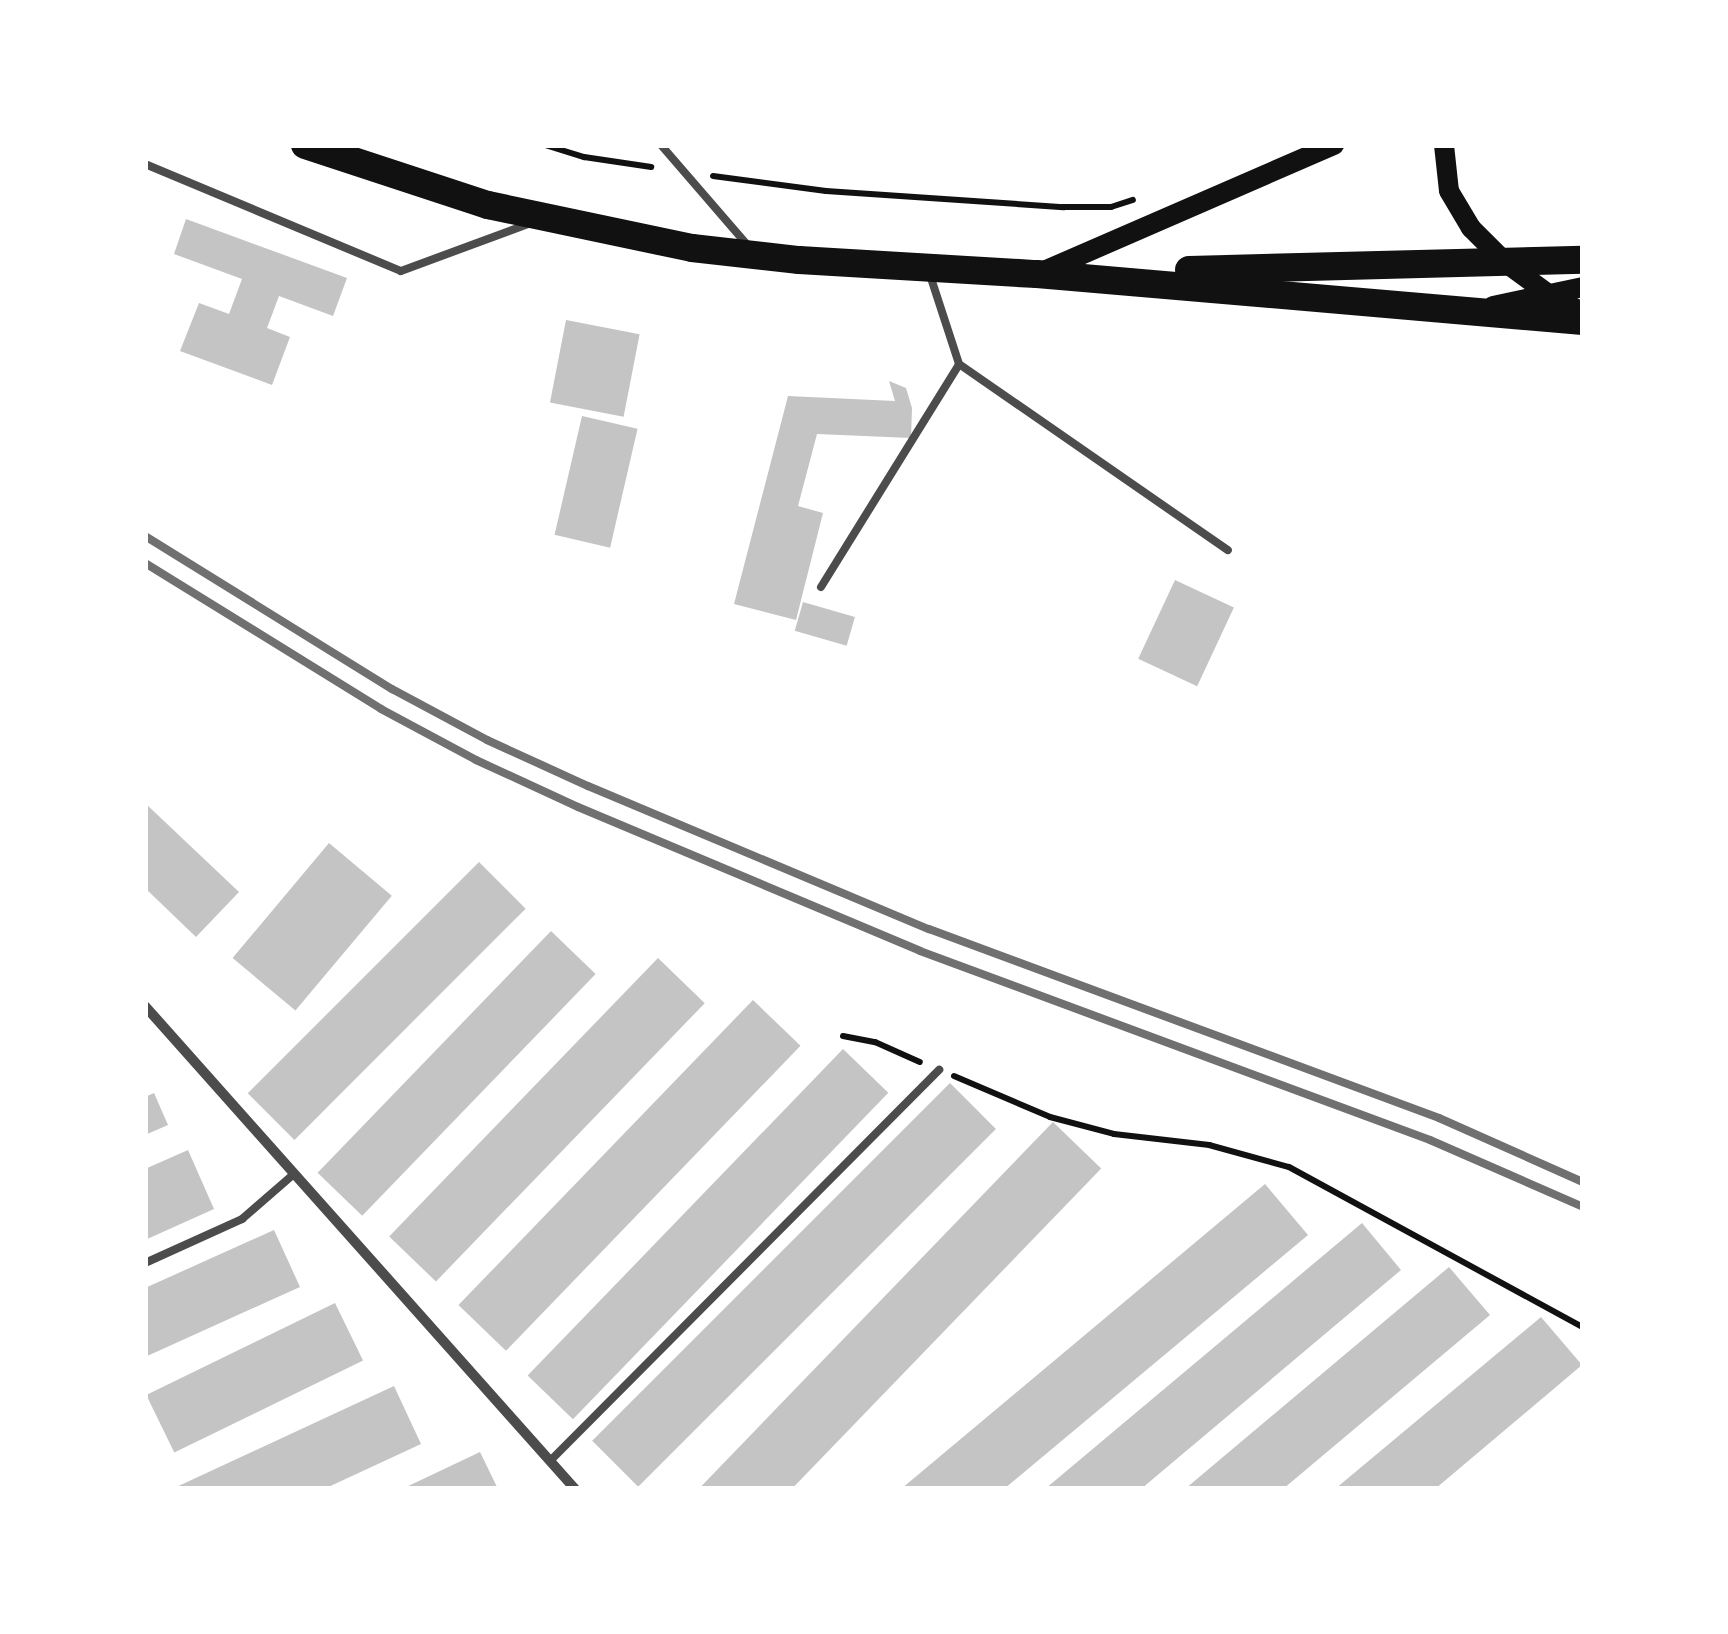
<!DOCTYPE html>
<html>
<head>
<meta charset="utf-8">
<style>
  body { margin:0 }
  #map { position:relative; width:1728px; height:1634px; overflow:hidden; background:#fff; font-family:"IBM Plex Sans",sans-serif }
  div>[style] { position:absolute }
  .building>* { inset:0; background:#c4c4c4; transform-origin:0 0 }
  .path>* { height:6px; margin:-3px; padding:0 3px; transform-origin:3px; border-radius:3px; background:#111 }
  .service>* { height:8px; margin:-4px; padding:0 4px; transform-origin:4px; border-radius:4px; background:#4c4c4c }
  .minor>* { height:10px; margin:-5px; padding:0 5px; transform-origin:5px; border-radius:5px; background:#4c4c4c }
  .secondary>* { height:20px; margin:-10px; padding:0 10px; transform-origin:10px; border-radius:10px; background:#111 }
  .trunk>* { height:28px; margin:-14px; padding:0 14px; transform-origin:14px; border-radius:14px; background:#111 }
  .rail>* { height:8px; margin:-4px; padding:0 4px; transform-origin:4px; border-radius:4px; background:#707070 }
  span { translate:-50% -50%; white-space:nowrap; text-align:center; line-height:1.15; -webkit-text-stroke:10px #fff; paint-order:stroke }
  .frame { position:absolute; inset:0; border:148px solid #fff; pointer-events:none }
</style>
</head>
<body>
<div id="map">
  <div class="building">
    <div style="clip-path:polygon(186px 219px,347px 278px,333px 316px,279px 296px,267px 328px,290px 337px,272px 385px,180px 351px,199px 303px,229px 314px,242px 279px,174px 254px)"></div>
    <div style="left:566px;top:320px;width:75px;height:84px;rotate:11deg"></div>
    <div style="clip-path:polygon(889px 381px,906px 388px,912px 408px,911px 438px,817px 434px,798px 506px,823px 513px,796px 620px,734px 604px,788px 396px,895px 401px)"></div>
    <div style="left:582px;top:416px;width:57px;height:122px;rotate:13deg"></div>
    <div style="left:1175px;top:580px;width:65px;height:87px;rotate:25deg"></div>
    <div style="left:803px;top:602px;width:54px;height:30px;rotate:16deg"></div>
    <div style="clip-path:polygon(145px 803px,239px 892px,196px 937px,145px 888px)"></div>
    <div style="left:329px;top:843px;width:82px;height:150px;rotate:40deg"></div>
    <div style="left:479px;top:862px;width:66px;height:327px;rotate:45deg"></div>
    <div style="left:551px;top:931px;width:62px;height:336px;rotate:44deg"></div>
    <div style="left:658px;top:958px;width:65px;height:387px;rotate:44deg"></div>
    <div style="left:753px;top:1000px;width:66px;height:424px;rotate:44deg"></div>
    <div style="left:843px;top:1049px;width:63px;height:454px;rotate:44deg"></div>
    <div style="left:950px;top:1083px;width:65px;height:506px;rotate:45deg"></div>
    <div style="clip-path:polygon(154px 1093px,168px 1125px,145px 1135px,145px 1097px)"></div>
    <div style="left:1053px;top:1122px;width:67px;height:516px;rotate:44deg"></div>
    <div style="clip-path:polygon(188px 1150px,214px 1209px,145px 1240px,145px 1169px)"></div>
    <div style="clip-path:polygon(1265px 1184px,1308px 1235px,1004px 1489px,901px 1489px)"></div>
    <div style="clip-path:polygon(1362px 1223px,1401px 1270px,1141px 1489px,1045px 1489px)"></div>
    <div style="clip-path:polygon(274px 1230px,300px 1287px,145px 1357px,145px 1288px)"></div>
    <div style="clip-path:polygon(1449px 1267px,1490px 1315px,1283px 1489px,1185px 1489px)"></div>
    <div style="left:335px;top:1303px;width:64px;height:210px;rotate:64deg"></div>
    <div style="clip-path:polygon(1541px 1317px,1582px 1365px,1435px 1489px,1335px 1489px)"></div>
    <div style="clip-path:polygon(394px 1386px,421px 1444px,324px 1489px,172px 1489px)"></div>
    <div style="clip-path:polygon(480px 1452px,498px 1489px,402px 1489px)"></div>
  </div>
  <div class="path">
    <div style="left:545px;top:145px;width:41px;rotate:17.1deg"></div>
    <div style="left:584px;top:157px;width:68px;rotate:8.5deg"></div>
    <div style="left:713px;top:176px;width:114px;rotate:7.6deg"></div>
    <div style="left:826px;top:191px;width:238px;rotate:3.9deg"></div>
    <div style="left:1063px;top:207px;width:48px"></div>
    <div style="left:1111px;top:207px;width:23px;rotate:-18deg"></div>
    <div style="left:843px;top:1036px;width:33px;rotate:11deg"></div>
    <div style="left:875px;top:1042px;width:49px;rotate:24deg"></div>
    <div style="left:954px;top:1076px;width:104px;rotate:23.1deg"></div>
    <div style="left:1050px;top:1117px;width:66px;rotate:14.9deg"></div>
    <div style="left:1114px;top:1134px;width:96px;rotate:6.6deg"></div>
    <div style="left:1209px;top:1145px;width:83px;rotate:15.4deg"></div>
    <div style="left:1289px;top:1167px;width:335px;rotate:28.6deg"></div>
  </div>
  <div class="service">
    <div style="left:661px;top:145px;width:136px;rotate:49.2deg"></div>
    <div style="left:145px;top:164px;width:277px;rotate:22.7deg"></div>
    <div style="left:401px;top:271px;width:139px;rotate:-20.3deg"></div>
    <div style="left:929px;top:272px;width:97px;rotate:71.9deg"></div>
    <div style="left:959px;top:364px;width:327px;rotate:34.7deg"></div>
    <div style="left:821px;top:587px;width:262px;rotate:-58.2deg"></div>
    <div style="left:145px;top:1263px;width:107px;rotate:-24.4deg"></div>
    <div style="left:242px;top:1219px;width:69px;rotate:-40.9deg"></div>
    <div style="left:550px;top:1461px;width:552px;rotate:-45.15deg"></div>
  </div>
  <div class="minor">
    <div style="left:145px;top:1006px;width:647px;rotate:48.32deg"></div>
  </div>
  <div class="secondary">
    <div style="left:1444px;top:145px;width:46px;rotate:83.8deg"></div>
    <div style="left:1449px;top:191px;width:43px;rotate:59.3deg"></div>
    <div style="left:1471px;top:228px;width:49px;rotate:45deg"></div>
    <div style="left:1506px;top:263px;width:56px;rotate:36.3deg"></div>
    <div style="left:1551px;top:296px;width:36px;rotate:27deg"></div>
    <div style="left:1037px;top:274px;width:324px;rotate:-23.5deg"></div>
    <div style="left:1493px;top:306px;width:92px;rotate:-11.9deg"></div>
  </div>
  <div class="trunk">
    <div style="left:305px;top:145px;width:193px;rotate:18.2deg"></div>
    <div style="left:488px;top:205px;width:208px;rotate:11.9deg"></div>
    <div style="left:692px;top:248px;width:108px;rotate:6.4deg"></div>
    <div style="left:799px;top:260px;width:238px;rotate:3.4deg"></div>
    <div style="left:1037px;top:274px;width:548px;rotate:4.92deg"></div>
    <div style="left:1189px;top:270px;width:394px;rotate:-1.5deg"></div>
  </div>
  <div class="rail">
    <div style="left:145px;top:536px;width:291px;rotate:31.8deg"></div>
    <div style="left:392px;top:689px;width:108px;rotate:28.2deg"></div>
    <div style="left:487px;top:740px;width:111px;rotate:24.5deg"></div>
    <div style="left:588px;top:786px;width:370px;rotate:22.8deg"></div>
    <div style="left:929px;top:929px;width:544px;rotate:20.33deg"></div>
    <div style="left:1439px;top:1118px;width:158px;rotate:24deg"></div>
    <div style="left:145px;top:563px;width:278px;rotate:31.7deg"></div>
    <div style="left:381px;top:709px;width:108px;rotate:28.2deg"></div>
    <div style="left:476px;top:760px;width:112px;rotate:24.7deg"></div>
    <div style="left:578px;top:807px;width:371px;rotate:22.8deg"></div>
    <div style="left:920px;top:951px;width:544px;rotate:20.33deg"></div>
    <div style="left:1430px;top:1140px;width:167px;rotate:23.6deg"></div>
  </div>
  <div class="frame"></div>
</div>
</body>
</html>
